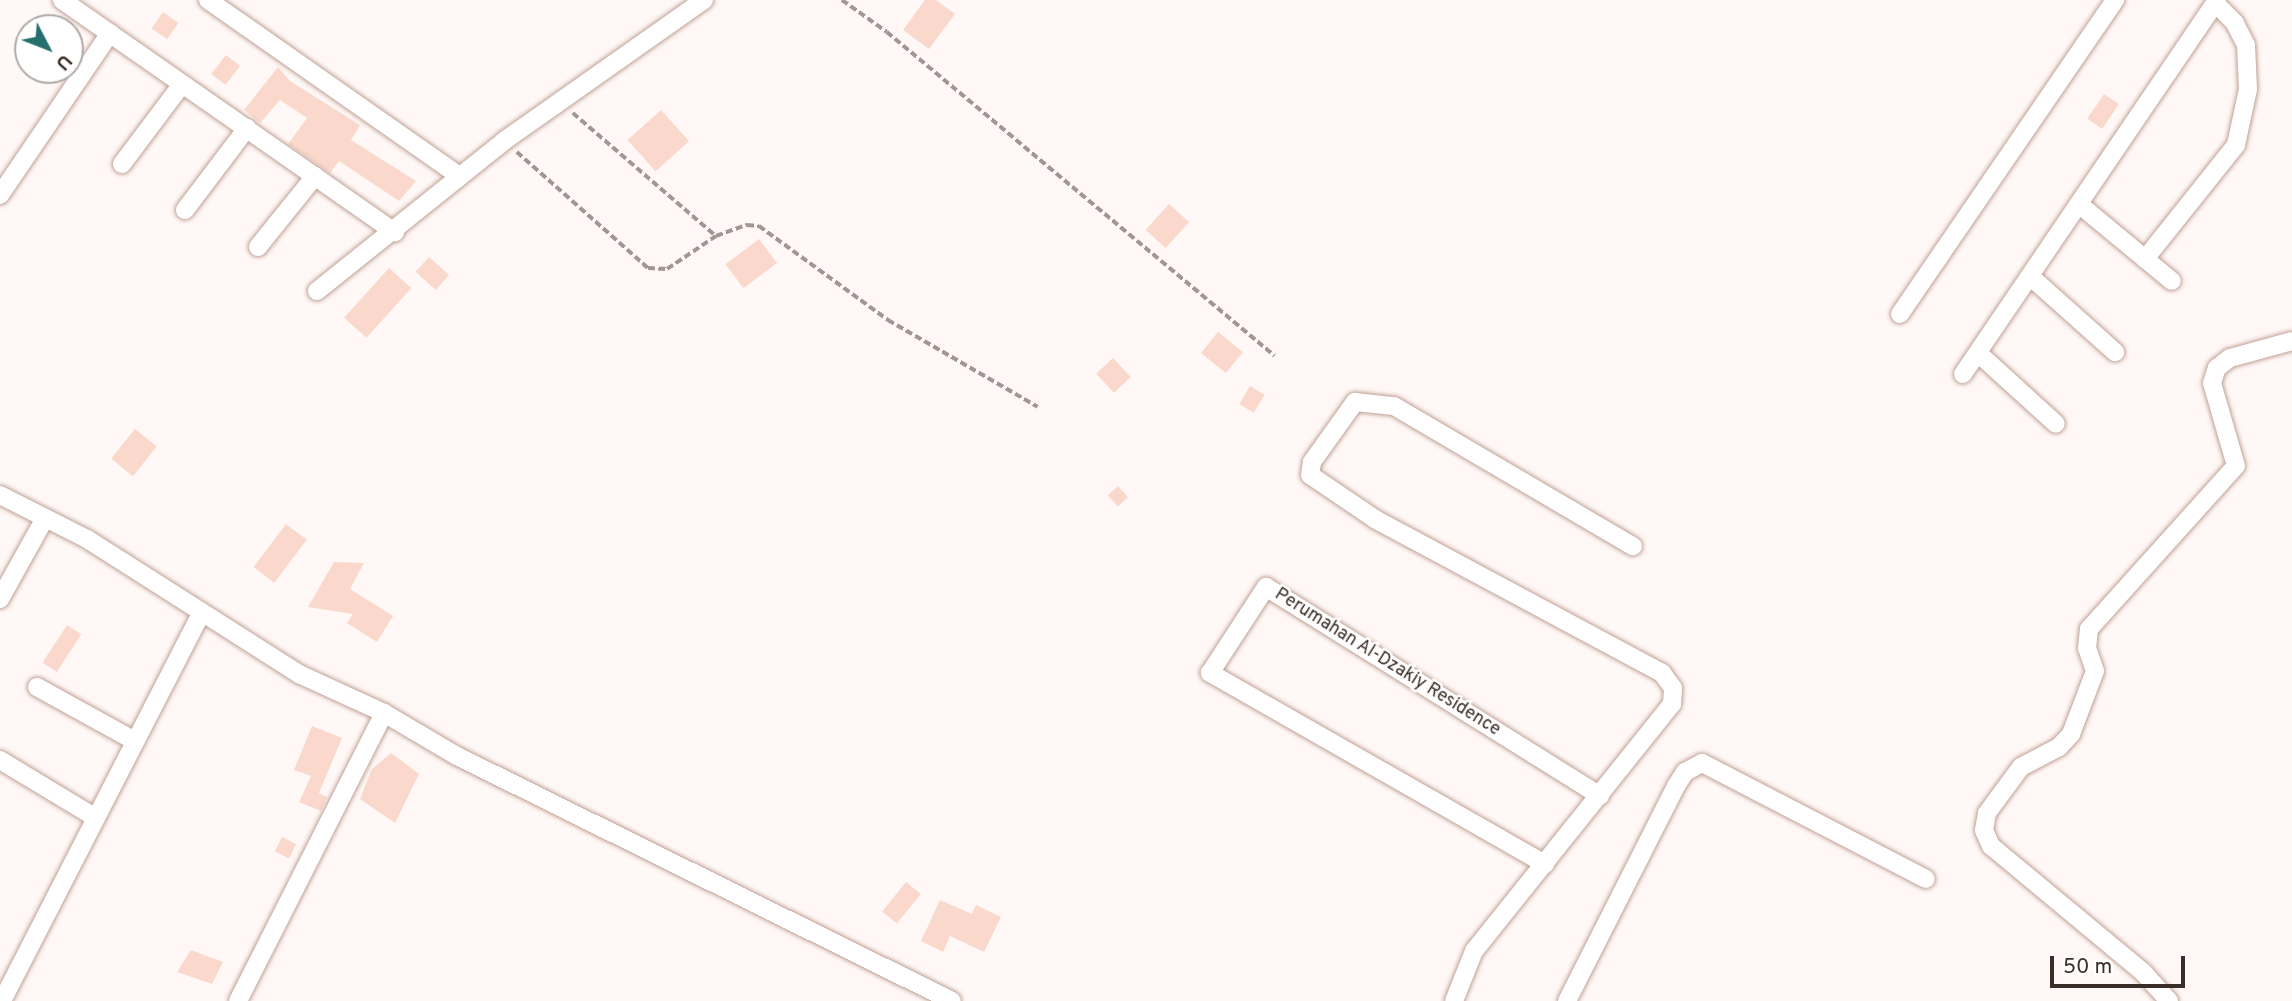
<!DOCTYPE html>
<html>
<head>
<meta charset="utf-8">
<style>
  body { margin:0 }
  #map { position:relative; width:2292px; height:1001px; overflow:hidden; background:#fff8f6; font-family:Overpass,sans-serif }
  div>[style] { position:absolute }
  .building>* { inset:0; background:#fad9cc; transform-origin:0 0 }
  .path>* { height:3.5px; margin-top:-1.75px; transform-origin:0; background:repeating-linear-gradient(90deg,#a09793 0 7px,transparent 0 10.5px) }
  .roads { filter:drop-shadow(0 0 2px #c0a195) drop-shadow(0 0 2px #c0a195) }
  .minor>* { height:18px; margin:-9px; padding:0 9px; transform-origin:9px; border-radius:9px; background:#fff }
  span { translate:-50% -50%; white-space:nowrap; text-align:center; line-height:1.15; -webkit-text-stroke:5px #fff; paint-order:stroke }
  .street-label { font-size:18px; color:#3a2e29 }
  .north { position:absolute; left:14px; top:14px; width:70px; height:70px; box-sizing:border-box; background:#fff; border:2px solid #b0aba9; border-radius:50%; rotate:132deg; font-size:19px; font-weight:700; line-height:28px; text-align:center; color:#3a2e29 }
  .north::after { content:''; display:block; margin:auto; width:24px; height:32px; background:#25706e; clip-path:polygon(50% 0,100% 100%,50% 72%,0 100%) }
  .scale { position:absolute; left:2050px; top:956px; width:135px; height:32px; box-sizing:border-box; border:4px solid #3a2e29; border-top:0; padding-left:9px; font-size:21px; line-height:24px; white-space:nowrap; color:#3a2e29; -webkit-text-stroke:5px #fff; paint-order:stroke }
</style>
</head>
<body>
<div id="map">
  <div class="building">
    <div style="clip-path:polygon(925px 0,936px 0,955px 14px,929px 49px,903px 30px)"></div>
    <div style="left:163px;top:12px;width:19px;height:20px;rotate:35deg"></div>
    <div style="left:226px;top:55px;width:18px;height:24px;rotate:38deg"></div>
    <div style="clip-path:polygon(278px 67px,290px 81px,360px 125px,351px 140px,416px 181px,399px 201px,339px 161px,330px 173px,288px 144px,307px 118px,280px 100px,260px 123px,244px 110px)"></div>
    <div style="left:2104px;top:94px;width:18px;height:30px;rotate:34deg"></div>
    <div style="left:661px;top:110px;width:42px;height:45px;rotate:48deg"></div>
    <div style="left:1169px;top:204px;width:27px;height:35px;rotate:42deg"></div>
    <div style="left:759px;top:239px;width:30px;height:42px;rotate:53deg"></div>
    <div style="left:429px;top:257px;width:27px;height:20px;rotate:42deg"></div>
    <div style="left:389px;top:268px;width:30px;height:67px;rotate:42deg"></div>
    <div style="left:1218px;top:332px;width:32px;height:27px;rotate:39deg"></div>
    <div style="left:1113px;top:358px;width:26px;height:23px;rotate:47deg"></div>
    <div style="left:1250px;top:386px;width:17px;height:21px;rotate:31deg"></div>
    <div style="left:135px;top:429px;width:28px;height:38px;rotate:39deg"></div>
    <div style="left:1118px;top:486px;width:15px;height:14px;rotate:48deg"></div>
    <div style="left:286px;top:524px;width:26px;height:54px;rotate:37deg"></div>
    <div style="clip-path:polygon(334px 562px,364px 563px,350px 589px,393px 616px,377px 642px,347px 623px,353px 614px,308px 607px)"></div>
    <div style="left:67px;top:625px;width:17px;height:45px;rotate:33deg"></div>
    <div style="clip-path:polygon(312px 726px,342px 738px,319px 793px,327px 797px,321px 811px,299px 802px,311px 776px,294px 770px)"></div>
    <div style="clip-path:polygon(391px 753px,419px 774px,395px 823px,360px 799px,372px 769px)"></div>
    <div style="left:282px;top:837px;width:16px;height:16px;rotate:27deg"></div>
    <div style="left:906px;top:882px;width:19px;height:38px;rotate:39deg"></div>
    <div style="clip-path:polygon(940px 900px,972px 914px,976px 905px,1001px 917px,984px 952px,950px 936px,943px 952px,921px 941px)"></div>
    <div style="clip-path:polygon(191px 950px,223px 962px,212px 984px,177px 972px)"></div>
  </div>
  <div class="path">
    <div style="left:842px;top:0;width:55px;rotate:35.4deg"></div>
    <div style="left:887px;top:32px;width:505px;rotate:39.86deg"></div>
    <div style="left:573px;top:113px;width:189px;rotate:40.7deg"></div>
    <div style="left:716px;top:236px;width:33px;rotate:-20deg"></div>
    <div style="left:747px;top:225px;width:12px;rotate:5deg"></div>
    <div style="left:759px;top:226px;width:160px;rotate:36.1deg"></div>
    <div style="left:888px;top:320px;width:173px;rotate:30.1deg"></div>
    <div style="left:517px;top:152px;width:175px;rotate:41.5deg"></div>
    <div style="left:648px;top:268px;width:19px;rotate:3deg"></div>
    <div style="left:667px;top:269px;width:59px;rotate:-34deg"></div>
  </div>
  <div class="roads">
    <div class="minor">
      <div style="left:62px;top:0;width:406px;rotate:34.9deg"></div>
      <div style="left:208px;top:0;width:307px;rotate:35deg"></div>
      <div style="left:122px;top:164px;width:100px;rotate:-53.1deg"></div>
      <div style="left:0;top:195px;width:196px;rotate:-55.8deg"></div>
      <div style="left:2080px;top:205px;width:119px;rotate:39.6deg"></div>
      <div style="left:185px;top:210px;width:103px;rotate:-52.9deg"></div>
      <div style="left:258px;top:247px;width:91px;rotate:-51.2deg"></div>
      <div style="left:2145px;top:259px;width:146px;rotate:-51.4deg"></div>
      <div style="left:2236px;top:145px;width:57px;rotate:-77.9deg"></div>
      <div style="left:2248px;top:89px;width:44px;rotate:-92.6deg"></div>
      <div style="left:2246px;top:45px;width:25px;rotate:-117deg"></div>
      <div style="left:2235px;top:23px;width:28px;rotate:-135deg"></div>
      <div style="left:2031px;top:277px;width:113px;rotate:41.8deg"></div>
      <div style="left:317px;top:291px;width:240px;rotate:-38.7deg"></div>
      <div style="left:504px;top:141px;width:245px;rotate:-35.2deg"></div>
      <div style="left:1900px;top:314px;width:381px;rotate:-55.6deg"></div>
      <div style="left:1978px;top:353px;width:105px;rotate:42.3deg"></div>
      <div style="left:1963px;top:374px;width:452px;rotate:-55.8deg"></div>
      <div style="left:0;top:495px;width:97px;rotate:26.8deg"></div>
      <div style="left:87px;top:539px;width:251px;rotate:32.5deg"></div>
      <div style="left:299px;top:674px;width:94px;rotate:24.6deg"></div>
      <div style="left:384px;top:713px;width:85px;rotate:30.5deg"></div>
      <div style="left:457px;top:756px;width:552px;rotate:26.33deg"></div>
      <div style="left:0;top:599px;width:90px;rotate:-60.9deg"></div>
      <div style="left:37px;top:687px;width:112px;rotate:28.9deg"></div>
      <div style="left:0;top:760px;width:112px;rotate:31.1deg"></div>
      <div style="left:1545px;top:864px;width:386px;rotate:-150.3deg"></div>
      <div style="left:1210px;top:673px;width:103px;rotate:-56.9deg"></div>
      <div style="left:1266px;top:587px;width:394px;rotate:32deg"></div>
      <div style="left:2px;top:1001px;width:436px;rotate:-62.8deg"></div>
      <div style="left:238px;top:1001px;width:323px;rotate:-63.1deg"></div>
      <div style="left:1454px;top:1001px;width:54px;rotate:-68.2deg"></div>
      <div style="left:1474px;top:951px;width:317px;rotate:-51.3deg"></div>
      <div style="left:1672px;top:704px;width:16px;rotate:-86deg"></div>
      <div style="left:1673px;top:688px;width:19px;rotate:-126deg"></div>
      <div style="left:1662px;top:673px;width:326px;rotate:-151.8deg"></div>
      <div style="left:1375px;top:519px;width:78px;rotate:-145.9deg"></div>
      <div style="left:1310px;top:475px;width:13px;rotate:-81deg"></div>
      <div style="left:1312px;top:462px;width:74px;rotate:-54.4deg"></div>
      <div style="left:1355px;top:402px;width:39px;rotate:6deg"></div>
      <div style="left:1394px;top:406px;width:277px;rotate:30.4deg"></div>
      <div style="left:1567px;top:1001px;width:241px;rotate:-63.1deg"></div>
      <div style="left:1676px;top:786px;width:17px;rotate:-57deg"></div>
      <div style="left:1685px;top:772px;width:19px;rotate:-28deg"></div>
      <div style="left:1702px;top:763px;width:252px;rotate:27.4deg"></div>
      <div style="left:2169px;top:1001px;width:38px;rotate:-132deg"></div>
      <div style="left:2144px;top:973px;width:199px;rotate:-140.3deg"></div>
      <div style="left:1991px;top:846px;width:17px;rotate:-114deg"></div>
      <div style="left:1984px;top:830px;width:17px;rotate:-80deg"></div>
      <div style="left:1987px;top:813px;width:57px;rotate:-53.5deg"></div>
      <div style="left:2021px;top:767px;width:43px;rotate:-27.8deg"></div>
      <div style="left:2059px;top:747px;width:18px;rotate:-47deg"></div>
      <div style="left:2071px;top:734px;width:67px;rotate:-69.1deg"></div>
      <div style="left:2095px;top:671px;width:24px;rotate:-109deg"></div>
      <div style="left:2087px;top:648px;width:19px;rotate:-84deg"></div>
      <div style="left:2089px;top:629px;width:219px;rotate:-48deg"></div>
      <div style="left:2236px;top:466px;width:86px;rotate:-106.1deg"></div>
      <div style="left:2212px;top:383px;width:16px;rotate:-72deg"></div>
      <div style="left:2217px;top:368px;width:16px;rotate:-38deg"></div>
      <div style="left:2230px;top:358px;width:64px;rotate:-15.3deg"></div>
    </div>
  </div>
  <div class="street-label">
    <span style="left:1387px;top:663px;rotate:32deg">Perumahan Al-Dzakiy Residence</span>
  </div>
  <div class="north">U</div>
  <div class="scale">50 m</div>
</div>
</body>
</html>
